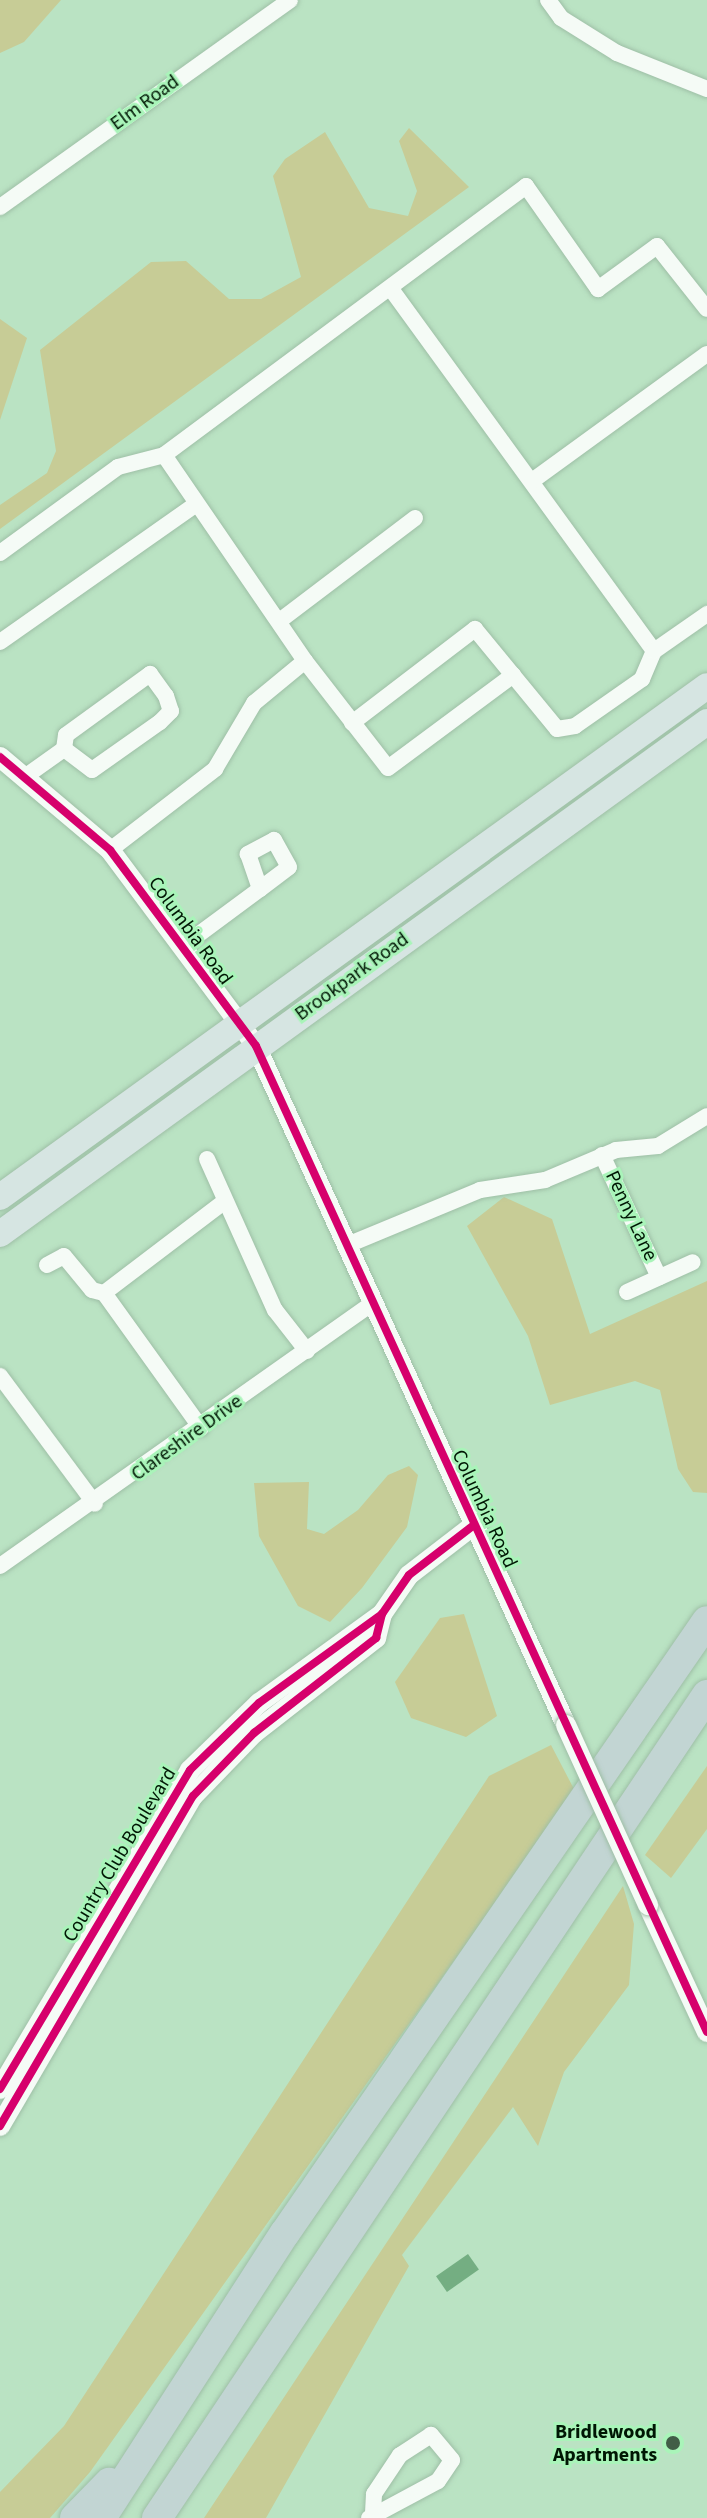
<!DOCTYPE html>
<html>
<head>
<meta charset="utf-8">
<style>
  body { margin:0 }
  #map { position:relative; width:707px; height:2518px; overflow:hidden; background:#bae3c3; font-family:"Source Sans 3",sans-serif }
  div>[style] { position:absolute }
  .green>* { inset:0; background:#c7cc96 }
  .water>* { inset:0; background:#74ae82; transform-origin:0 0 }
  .roads { filter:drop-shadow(0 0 2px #9ebfa6) drop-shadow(0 0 2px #9ebfa6) }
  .minor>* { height:16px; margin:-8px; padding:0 8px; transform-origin:8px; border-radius:8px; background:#f5fbf6 }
  .tertiary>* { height:20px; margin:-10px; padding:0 10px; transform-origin:10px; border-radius:10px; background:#f5fbf6 }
  .primary>* { height:26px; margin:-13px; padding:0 13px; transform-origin:13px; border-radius:13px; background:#d6e5e2 }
  .motorway>* { height:30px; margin:-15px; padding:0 15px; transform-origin:15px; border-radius:15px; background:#c2d5d3 }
  .bridges { filter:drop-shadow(0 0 2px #9ebfa6) drop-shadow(0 0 2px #9ebfa6) }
  .tertiary-bridge>* { height:20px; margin:-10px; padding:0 10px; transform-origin:10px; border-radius:10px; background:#f5fbf6 }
  .cycleway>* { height:8px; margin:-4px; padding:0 4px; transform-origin:4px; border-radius:4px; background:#d6006c }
  .dots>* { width:22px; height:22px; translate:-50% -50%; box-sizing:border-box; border:4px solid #a9f4b9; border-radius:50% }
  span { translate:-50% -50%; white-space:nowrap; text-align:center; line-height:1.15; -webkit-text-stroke:6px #a9f4b9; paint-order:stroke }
  .street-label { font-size:20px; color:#001704 }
  .poi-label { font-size:20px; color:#001704; font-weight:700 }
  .right { translate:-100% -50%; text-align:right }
</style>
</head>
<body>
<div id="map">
  <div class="green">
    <div style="clip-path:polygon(0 0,61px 0,24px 42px,0 53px)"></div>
    <div style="clip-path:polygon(409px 128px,469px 187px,0 529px,0 505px,47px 473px,56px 451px,40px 350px,151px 262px,186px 261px,229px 299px,261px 299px,301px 277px,273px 176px,285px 159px,325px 132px,369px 208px,408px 216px,417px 191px,399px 141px)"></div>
    <div style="clip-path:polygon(0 319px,27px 338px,0 420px)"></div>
    <div style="clip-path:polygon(504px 1197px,552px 1219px,590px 1334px,707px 1281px,707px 1493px,693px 1492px,678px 1469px,660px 1390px,635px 1381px,550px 1405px,528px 1336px,467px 1226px)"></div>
    <div style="clip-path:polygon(409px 1466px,418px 1475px,407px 1527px,362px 1588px,330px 1622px,298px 1606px,259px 1536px,254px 1483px,309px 1482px,307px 1529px,324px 1534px,358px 1510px,388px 1475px)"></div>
    <div style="clip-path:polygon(464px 1614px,497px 1716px,466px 1737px,411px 1718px,395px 1682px,440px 1618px)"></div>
    <div style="clip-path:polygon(551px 1745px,575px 1791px,90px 2472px,50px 2518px,0 2518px,0 2492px,64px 2426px,489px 1776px)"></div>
    <div style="clip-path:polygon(707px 1766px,707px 1829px,671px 1878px,645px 1855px)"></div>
    <div style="clip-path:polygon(623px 1886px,634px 1924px,629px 1985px,564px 2072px,538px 2146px,513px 2107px,402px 2255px,409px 2266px,266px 2518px,204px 2518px)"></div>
  </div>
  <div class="water">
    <div style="left:468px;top:2254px;width:19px;height:39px;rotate:55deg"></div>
  </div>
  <div class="roads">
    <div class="minor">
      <div style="left:548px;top:0;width:22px;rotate:54deg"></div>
      <div style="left:561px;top:18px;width:66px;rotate:32deg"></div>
      <div style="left:617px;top:53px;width:97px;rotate:21.8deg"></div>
      <div style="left:0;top:207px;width:356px;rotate:-35.5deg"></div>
      <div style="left:391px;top:289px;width:447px;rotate:54deg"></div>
      <div style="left:164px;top:455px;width:250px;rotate:55.6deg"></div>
      <div style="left:305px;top:661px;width:135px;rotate:52.2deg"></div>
      <div style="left:388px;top:768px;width:156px;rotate:-36.6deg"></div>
      <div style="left:532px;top:481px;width:216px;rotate:-36deg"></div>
      <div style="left:0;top:553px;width:146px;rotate:-36.1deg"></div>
      <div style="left:118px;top:467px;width:48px;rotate:-14.6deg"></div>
      <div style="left:164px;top:455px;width:451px;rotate:-36.6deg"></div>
      <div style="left:526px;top:186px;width:126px;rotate:55deg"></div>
      <div style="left:598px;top:289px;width:73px;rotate:-36.1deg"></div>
      <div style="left:657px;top:246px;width:80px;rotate:51.6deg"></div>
      <div style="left:282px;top:619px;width:167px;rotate:-37.2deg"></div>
      <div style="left:0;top:642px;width:238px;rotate:-35.1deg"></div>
      <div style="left:352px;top:723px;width:155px;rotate:-37.4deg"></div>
      <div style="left:475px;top:629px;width:129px;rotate:50.6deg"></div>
      <div style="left:557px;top:729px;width:18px;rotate:-9deg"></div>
      <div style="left:575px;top:726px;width:82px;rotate:-35deg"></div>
      <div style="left:642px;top:679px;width:30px;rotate:-67deg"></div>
      <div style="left:654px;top:651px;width:65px;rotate:-34.9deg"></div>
      <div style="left:26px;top:776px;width:47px;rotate:-35.4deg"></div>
      <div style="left:64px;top:749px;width:14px;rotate:-82deg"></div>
      <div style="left:66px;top:735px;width:104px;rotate:-36deg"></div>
      <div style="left:150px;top:674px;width:27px;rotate:54deg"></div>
      <div style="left:166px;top:696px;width:16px;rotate:72deg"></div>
      <div style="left:171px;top:711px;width:16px;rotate:135deg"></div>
      <div style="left:160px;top:722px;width:83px;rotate:144.8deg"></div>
      <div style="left:92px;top:770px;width:35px;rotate:-143deg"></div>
      <div style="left:110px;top:850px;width:133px;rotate:-37.6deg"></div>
      <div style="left:215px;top:769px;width:77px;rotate:-59.4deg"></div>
      <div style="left:254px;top:703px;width:66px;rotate:-39.5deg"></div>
      <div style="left:183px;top:946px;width:96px;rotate:-36.5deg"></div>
      <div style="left:260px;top:889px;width:36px;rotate:-37deg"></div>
      <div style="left:289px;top:867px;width:31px;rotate:-119deg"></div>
      <div style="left:274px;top:840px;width:30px;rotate:152deg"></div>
      <div style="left:248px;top:854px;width:37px;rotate:71deg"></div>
      <div style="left:602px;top:1155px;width:135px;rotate:65deg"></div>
      <div style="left:207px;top:1159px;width:166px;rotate:65.8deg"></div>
      <div style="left:275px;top:1310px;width:52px;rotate:52deg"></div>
      <div style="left:345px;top:1246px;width:146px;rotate:-22.5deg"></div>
      <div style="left:480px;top:1190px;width:66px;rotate:-8.7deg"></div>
      <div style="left:545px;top:1180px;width:77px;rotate:-22.9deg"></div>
      <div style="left:616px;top:1150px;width:42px;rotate:-5.4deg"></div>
      <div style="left:658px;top:1146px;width:57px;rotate:-31.5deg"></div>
      <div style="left:47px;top:1265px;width:19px;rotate:-28deg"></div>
      <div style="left:64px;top:1256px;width:44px;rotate:50.5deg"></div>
      <div style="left:92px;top:1290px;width:12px;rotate:14deg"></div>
      <div style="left:627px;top:1292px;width:72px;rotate:-24.4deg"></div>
      <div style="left:0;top:1376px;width:159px;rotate:53.4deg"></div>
      <div style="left:201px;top:1428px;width:166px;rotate:-125.7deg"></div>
      <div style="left:104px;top:1293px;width:151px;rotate:-37.2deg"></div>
      <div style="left:0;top:1566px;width:454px;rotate:-35.2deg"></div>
      <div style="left:369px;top:2518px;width:78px;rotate:-28.2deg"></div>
      <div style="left:438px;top:2481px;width:25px;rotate:-56deg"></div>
      <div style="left:452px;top:2460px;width:33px;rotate:-130deg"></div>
      <div style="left:431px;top:2435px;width:37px;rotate:147deg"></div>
      <div style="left:400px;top:2455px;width:47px;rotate:123.7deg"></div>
      <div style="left:374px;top:2494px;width:20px;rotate:93deg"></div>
    </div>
    <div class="tertiary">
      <div style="left:0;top:757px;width:144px;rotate:40.2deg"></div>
      <div style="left:110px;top:850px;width:244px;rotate:53.3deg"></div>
      <div style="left:256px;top:1046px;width:746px;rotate:65.46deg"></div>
      <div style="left:648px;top:1905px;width:140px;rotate:65.1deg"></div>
      <div style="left:0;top:2089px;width:371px;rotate:-59.2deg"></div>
      <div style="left:190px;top:1770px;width:96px;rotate:-44.2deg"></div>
      <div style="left:259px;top:1703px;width:152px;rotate:-35.9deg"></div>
      <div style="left:382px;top:1614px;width:47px;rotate:-55.3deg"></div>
      <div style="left:409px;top:1575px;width:82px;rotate:-37.6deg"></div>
      <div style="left:0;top:2126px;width:382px;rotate:-59.7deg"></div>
      <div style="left:193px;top:1796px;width:88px;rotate:-45.9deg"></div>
      <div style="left:254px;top:1733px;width:155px;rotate:-37.9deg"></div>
      <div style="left:376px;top:1638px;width:25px;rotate:-76deg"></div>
    </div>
    <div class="primary">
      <div style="left:0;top:1197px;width:872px;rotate:-35.86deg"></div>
      <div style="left:0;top:1234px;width:873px;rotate:-35.91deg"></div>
    </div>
    <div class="motorway">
      <div style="left:75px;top:2518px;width:49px;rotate:-45.8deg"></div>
      <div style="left:101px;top:2518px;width:339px;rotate:-57.2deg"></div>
      <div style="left:285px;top:2233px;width:743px;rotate:-55.41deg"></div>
      <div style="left:157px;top:2518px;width:990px;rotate:-56.25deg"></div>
    </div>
  </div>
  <div class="bridges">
    <div class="tertiary-bridge">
      <div style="left:566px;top:1725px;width:198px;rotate:65.5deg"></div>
    </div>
  </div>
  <div class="cycleway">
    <div style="left:0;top:757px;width:144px;rotate:40.2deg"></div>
    <div style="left:110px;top:850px;width:244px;rotate:53.3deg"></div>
    <div style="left:256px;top:1046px;width:1084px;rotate:65.42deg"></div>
    <div style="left:0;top:2089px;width:371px;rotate:-59.2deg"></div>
    <div style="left:190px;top:1770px;width:96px;rotate:-44.2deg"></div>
    <div style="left:259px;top:1703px;width:152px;rotate:-35.9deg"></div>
    <div style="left:382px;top:1614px;width:47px;rotate:-55.3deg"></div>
    <div style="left:409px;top:1575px;width:82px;rotate:-37.6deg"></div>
    <div style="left:0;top:2126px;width:382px;rotate:-59.7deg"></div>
    <div style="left:193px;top:1796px;width:88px;rotate:-45.9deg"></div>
    <div style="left:254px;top:1733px;width:155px;rotate:-37.9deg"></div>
    <div style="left:376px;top:1638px;width:25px;rotate:-76deg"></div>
  </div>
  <div class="dots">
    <div style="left:673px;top:2443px;background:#415e47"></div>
  </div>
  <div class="street-label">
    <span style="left:145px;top:103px;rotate:-36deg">Elm Road</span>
    <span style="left:190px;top:931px;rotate:54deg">Columbia Road</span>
    <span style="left:352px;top:977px;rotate:-36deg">Brookpark Road</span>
    <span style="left:631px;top:1216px;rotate:65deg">Penny Lane</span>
    <span style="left:187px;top:1438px;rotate:-36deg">Clareshire Drive</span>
    <span style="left:484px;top:1509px;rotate:65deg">Columbia Road</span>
    <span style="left:120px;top:1855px;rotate:-59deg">Country Club Boulevard</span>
  </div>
  <div class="poi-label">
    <span class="right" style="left:657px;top:2444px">Bridlewood<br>Apartments</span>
  </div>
</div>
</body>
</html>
